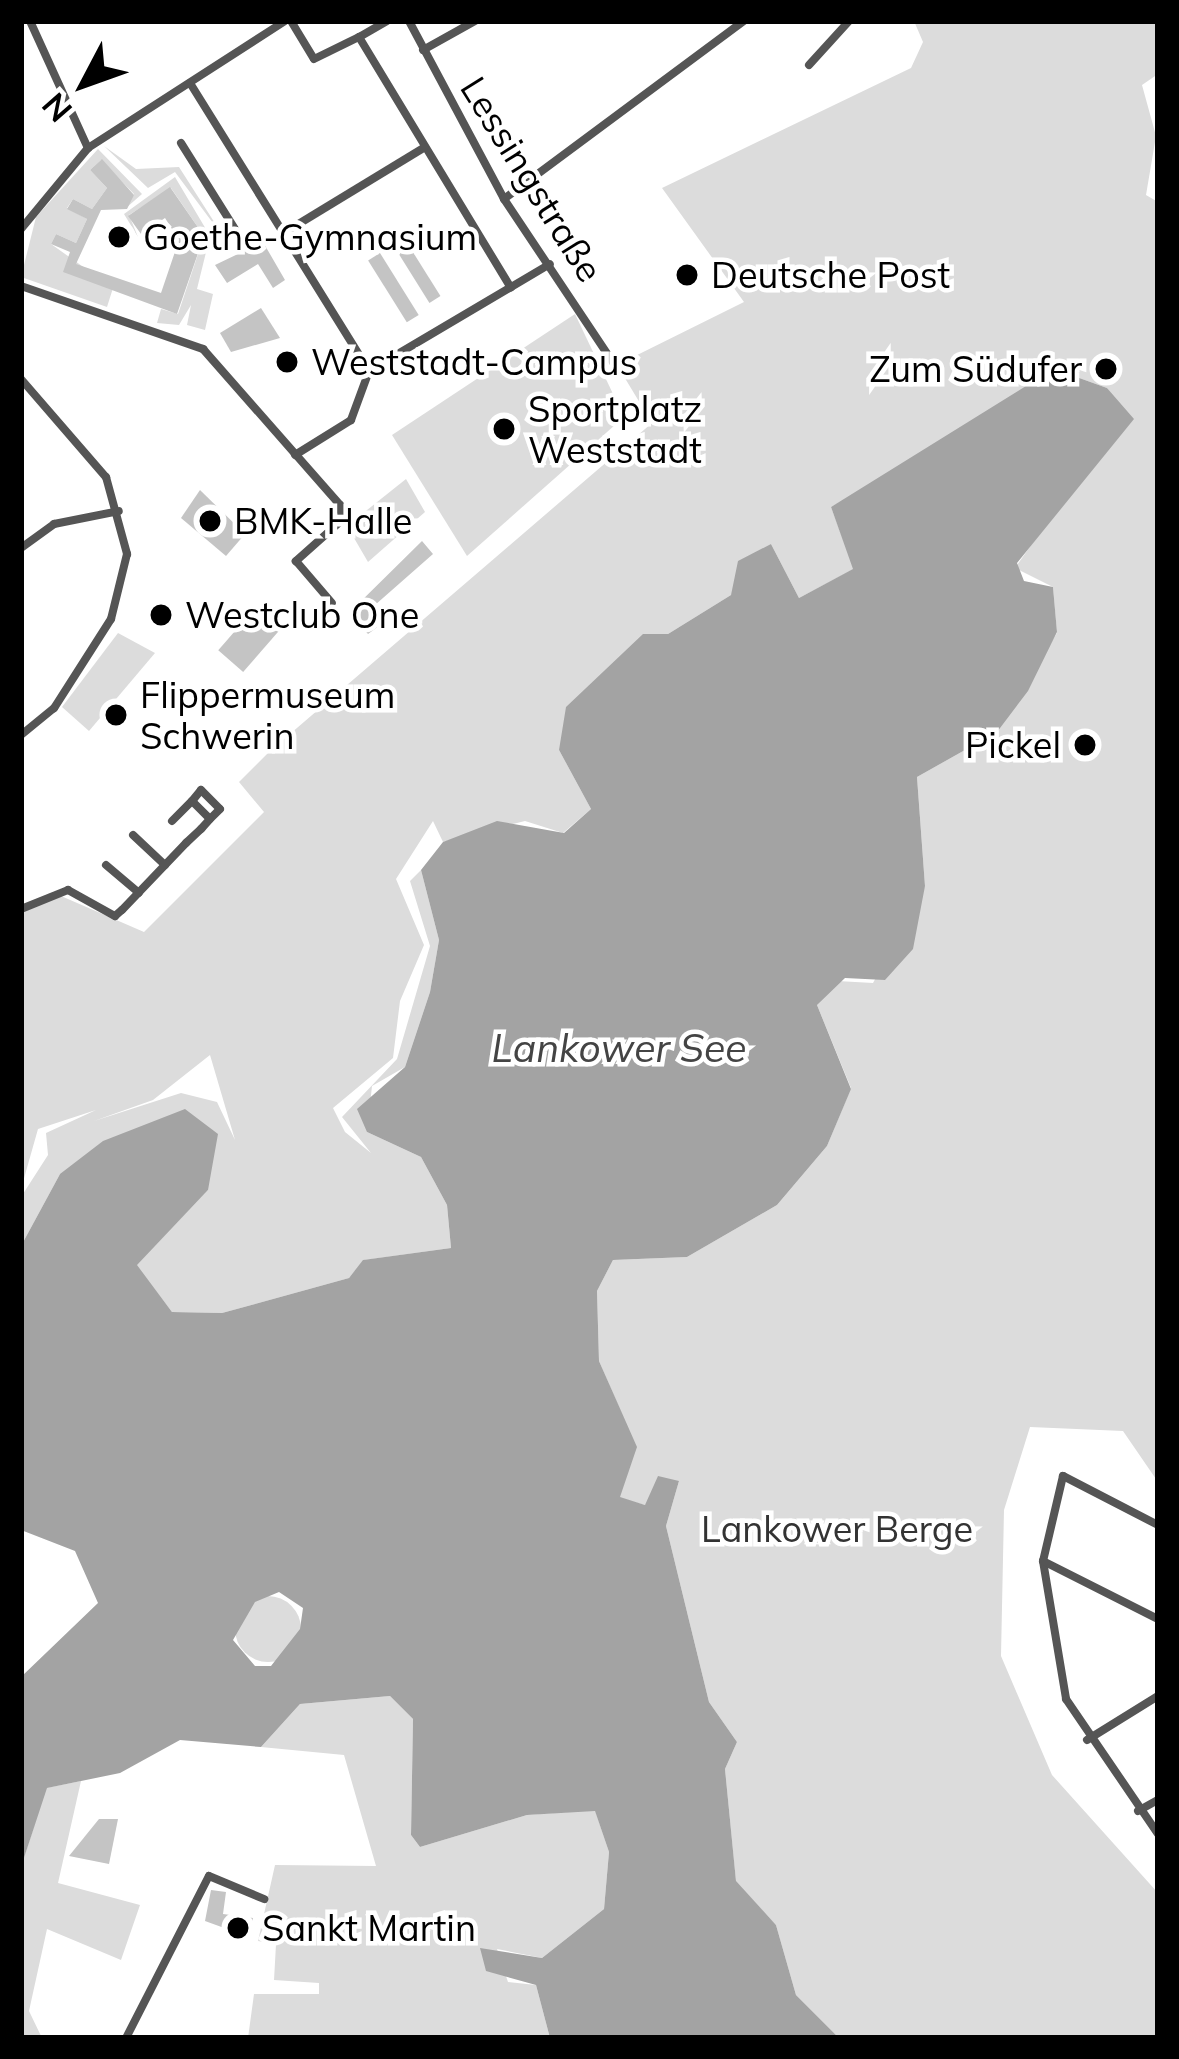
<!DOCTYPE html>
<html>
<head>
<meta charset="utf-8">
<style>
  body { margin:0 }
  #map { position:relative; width:1179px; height:2059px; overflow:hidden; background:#fff; font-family:Mulish,sans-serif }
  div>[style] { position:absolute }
  .green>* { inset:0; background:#dcdcdc }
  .round { border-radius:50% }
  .water>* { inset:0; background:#a3a3a3 }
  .building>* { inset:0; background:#c4c4c4; transform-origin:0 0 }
  .minor>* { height:8px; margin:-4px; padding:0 4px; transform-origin:4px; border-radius:4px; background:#555 }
  .dots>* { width:33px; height:33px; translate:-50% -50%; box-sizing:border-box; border:6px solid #fff; border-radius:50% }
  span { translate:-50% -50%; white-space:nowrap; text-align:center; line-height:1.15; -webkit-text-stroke:9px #fff; paint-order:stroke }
  .street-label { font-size:36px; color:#000 }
  .poi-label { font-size:36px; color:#000 }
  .left { translate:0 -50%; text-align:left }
  .right { translate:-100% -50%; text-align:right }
  .park-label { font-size:36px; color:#333 }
  .water-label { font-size:39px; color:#444; font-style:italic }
  .frame { position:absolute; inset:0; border:24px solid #000; pointer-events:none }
  .north { position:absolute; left:24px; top:24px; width:120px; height:120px; -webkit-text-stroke:9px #fff; paint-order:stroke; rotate:229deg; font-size:33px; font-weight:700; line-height:48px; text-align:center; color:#000 }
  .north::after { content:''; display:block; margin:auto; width:42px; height:54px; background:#000; clip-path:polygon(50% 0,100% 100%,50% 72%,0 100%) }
</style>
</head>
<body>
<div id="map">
  <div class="green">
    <div style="clip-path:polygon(evenodd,914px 21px,1158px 21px,1158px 74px,1142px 85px,1156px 136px,1146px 195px,1158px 202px,1158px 1482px,1123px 1431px,1030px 1427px,1004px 1510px,1001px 1656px,1052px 1775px,1158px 1893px,1158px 2038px,839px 2038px,796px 1995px,776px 1925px,736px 1882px,725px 1769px,737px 1742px,709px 1702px,666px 1526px,679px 1481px,645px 1505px,619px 1498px,636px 1447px,599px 1361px,597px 1291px,613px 1260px,687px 1257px,777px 1205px,827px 1146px,851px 1088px,817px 1005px,837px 981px,873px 983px,925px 886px,917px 777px,997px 732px,1057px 633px,1053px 587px,1015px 568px,1124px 414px,1107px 388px,1071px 375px,831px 507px,854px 569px,799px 598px,771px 544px,731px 595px,668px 634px,559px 750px,591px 809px,563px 833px,525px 821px,443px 842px,433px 821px,396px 879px,424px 945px,400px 1001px,393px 1058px,333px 1108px,345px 1132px,371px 1153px,342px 1117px,397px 1059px,430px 946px,410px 881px,421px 870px,439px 940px,430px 992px,405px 1067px,372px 1086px,367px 1132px,421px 1157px,447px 1205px,451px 1248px,364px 1260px,349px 1278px,222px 1313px,172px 1312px,136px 1265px,208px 1190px,60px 1174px,21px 1246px,21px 1197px,48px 1155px,46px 1133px,96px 1110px,38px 1129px,21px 1189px,21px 909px,61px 896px,144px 932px,264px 812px,239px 782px,269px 752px,652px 423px,617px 365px,744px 302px,662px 188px,911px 68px,923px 42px,914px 21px,210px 1055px,235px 1140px,217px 1102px,181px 1093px,94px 1121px,153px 1100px,210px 1055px)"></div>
    <div style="clip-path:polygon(104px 146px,136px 169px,179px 167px,227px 242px,175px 172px,148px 188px)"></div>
    <div style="clip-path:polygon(98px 149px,142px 194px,126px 208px,134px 194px,101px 160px,90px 170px,107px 188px,92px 209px,73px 199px,67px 208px,87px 219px,76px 243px,56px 234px,51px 244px,113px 288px,107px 307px,21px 277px,36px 217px)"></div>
    <div style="clip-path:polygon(175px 177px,210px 236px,197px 289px,213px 294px,205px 330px,187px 325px,191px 305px,179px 325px,157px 323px,161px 309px,178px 314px,204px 236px,171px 188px,129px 215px,138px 237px,124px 214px)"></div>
    <div style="clip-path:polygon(575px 314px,624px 417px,467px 556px,392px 435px)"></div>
    <div style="clip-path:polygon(406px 479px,425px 512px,368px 562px,347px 526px)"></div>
    <div style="clip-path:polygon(118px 633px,155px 653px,89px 731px,62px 707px)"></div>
    <div class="round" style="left:235px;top:1596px;width:66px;height:66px"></div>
    <div style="clip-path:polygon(390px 1696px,413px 1719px,411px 1835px,420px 1847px,527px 1815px,595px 1810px,609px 1852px,604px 1909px,542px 1958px,497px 1949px,508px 1982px,536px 1985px,550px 2038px,248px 2038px,254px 1994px,319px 1994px,319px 1983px,274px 1980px,276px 1944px,258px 1941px,275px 1865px,376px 1866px,344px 1755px,261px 1747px,300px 1704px)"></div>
    <div style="clip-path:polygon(81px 1781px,58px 1883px,140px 1905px,121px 1960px,47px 1929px,29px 2011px,42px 2038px,21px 2038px,21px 1867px,46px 1788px)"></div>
  </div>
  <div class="water">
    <div style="clip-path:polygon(evenodd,1071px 375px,1107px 388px,1134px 419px,1017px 563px,1024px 581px,1053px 587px,1057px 632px,1028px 691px,997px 732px,917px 777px,925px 886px,913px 949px,885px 980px,845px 978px,817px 1005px,851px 1089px,827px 1146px,777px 1205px,687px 1257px,613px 1260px,597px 1291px,599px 1361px,637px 1447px,620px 1497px,645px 1505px,658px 1476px,679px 1481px,666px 1526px,709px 1702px,737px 1742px,725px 1769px,736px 1881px,776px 1925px,796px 1995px,839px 2038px,550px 2038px,536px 1985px,486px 1971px,480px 1948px,542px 1958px,604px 1909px,609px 1852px,595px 1811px,527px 1815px,420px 1847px,411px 1835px,413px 1719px,390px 1696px,300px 1704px,261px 1747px,180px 1740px,120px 1773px,47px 1788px,21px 1867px,21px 1677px,98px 1603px,75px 1551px,21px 1530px,21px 1246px,60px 1174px,103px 1141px,185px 1109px,218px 1134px,208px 1190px,137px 1265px,172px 1312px,222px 1313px,349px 1278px,363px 1260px,451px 1248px,447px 1205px,421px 1157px,367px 1132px,357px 1109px,405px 1067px,430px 992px,439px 940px,421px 870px,443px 842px,497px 821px,564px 833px,591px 809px,559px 750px,566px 707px,643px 634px,668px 634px,731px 595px,738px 561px,771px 544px,799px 598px,853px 569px,831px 507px,1034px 381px,1071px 375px,279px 1592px,303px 1608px,300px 1629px,271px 1666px,255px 1666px,233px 1640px,255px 1602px,279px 1592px)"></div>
  </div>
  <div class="building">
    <div style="clip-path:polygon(102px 159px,134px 195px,127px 209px,101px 210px,76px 264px,161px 293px,179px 240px,165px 218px,141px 234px,128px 216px,170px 187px,204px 236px,177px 314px,63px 272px,70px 252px,51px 244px,56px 234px,76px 243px,87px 219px,67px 209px,73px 199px,92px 209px,107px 188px,90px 170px)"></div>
    <div style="left:406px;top:241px;width:65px;height:13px;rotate:58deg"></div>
    <div style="clip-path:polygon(263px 242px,285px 280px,273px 288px,258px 264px,227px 283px,215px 265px)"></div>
    <div style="left:380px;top:253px;width:73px;height:14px;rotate:58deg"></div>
    <div style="clip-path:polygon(261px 308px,280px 338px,231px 352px,220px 333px)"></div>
    <div style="clip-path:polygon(200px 490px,245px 534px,226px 556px,181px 518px)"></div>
    <div style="clip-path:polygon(422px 541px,433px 554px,375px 605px,383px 623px,368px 634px,349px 613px)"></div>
    <div style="left:255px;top:608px;width:33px;height:56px;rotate:41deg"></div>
    <div style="clip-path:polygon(99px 1819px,118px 1819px,109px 1864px,69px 1856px)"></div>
    <div style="clip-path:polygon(211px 1890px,226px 1892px,223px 1914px,253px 1918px,249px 1937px,205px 1921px)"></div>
  </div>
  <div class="minor">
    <div style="left:30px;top:21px;width:140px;rotate:65.5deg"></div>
    <div style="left:291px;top:21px;width:44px;rotate:58.8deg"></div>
    <div style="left:314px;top:59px;width:50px;rotate:-26.1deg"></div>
    <div style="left:387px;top:21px;width:32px;rotate:150deg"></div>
    <div style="left:359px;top:37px;width:293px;rotate:58.8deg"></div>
    <div style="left:409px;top:21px;width:202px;rotate:61.9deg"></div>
    <div style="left:504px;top:199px;width:198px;rotate:56.3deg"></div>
    <div style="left:423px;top:50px;width:60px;rotate:-29.1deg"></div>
    <div style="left:809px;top:65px;width:59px;rotate:-47.7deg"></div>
    <div style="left:190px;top:83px;width:339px;rotate:58.1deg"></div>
    <div style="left:181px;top:143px;width:117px;rotate:57.9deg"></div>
    <div style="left:504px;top:199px;width:299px;rotate:-36.6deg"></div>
    <div style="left:21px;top:229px;width:105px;rotate:-50.4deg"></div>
    <div style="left:88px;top:148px;width:234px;rotate:-32.8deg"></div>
    <div style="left:282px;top:234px;width:167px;rotate:-31.3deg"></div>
    <div style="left:21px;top:286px;width:193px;rotate:19.1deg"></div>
    <div style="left:203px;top:349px;width:208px;rotate:48.7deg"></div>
    <div style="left:340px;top:505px;width:15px;rotate:82deg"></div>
    <div style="left:342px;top:520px;width:62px;rotate:138.3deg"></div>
    <div style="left:296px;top:561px;width:55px;rotate:49.4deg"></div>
    <div style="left:369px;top:371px;width:210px;rotate:-30.6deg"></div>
    <div style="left:21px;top:379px;width:130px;rotate:49.1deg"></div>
    <div style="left:106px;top:477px;width:80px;rotate:74.7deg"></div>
    <div style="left:127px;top:554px;width:67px;rotate:103.8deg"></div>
    <div style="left:111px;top:619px;width:106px;rotate:122.6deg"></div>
    <div style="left:54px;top:708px;width:43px;rotate:140.7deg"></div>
    <div style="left:295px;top:455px;width:66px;rotate:-32deg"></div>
    <div style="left:351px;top:420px;width:52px;rotate:-69.8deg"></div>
    <div style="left:21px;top:548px;width:41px;rotate:-36deg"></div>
    <div style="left:54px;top:524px;width:66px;rotate:-11.3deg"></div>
    <div style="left:172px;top:821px;width:28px;rotate:-45deg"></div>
    <div style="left:133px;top:835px;width:44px;rotate:43.2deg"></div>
    <div style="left:106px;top:865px;width:43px;rotate:40.3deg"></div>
    <div style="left:21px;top:909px;width:51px;rotate:-22deg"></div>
    <div style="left:68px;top:890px;width:54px;rotate:29deg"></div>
    <div style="left:115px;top:916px;width:9px;rotate:-41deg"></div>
    <div style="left:122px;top:910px;width:93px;rotate:-46.3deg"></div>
    <div style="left:186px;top:843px;width:21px;rotate:-43deg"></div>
    <div style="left:201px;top:829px;width:13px;rotate:-48deg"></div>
    <div style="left:210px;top:819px;width:14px;rotate:-45deg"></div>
    <div style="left:220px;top:809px;width:27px;rotate:-135deg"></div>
    <div style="left:201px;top:790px;width:14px;rotate:129deg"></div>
    <div style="left:192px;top:801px;width:25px;rotate:45deg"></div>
    <div style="left:1158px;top:1525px;width:107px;rotate:-152.7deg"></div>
    <div style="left:1063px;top:1476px;width:87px;rotate:103.2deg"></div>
    <div style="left:1043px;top:1561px;width:140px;rotate:80.5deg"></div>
    <div style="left:1066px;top:1699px;width:163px;rotate:55.7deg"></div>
    <div style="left:1043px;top:1561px;width:129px;rotate:26.8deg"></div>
    <div style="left:1087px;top:1740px;width:84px;rotate:-31.8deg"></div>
    <div style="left:1138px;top:1811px;width:23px;rotate:-29deg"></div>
    <div style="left:126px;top:2038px;width:182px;rotate:-62.9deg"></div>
    <div style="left:209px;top:1876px;width:60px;rotate:22.7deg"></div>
  </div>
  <div class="dots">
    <div style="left:119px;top:237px;background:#000"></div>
    <div style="left:687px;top:275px;background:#000"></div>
    <div style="left:287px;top:362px;background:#000"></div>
    <div style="left:1106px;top:369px;background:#000"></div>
    <div style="left:504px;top:429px;background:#000"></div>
    <div style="left:210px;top:521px;background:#000"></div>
    <div style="left:161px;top:615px;background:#000"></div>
    <div style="left:116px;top:715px;background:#000"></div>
    <div style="left:1085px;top:745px;background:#000"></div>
    <div style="left:238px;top:1928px;background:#000"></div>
  </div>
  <div class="street-label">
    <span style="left:532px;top:179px;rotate:58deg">Lessingstraße</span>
  </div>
  <div class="poi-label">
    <span class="left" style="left:143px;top:237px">Goethe-Gymnasium</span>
    <span class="left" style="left:711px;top:275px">Deutsche Post</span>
    <span class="left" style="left:311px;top:362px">Weststadt-Campus</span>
    <span class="right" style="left:1082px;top:369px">Zum Südufer</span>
    <span class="left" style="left:528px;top:429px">Sportplatz<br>Weststadt</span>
    <span class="left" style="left:234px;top:521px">BMK-Halle</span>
    <span class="left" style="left:185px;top:615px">Westclub One</span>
    <span class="left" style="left:140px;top:715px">Flippermuseum<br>Schwerin</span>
    <span class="right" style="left:1061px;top:745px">Pickel</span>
    <span class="left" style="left:262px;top:1928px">Sankt Martin</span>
  </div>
  <div class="park-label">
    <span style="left:837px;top:1529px">Lankower Berge</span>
  </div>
  <div class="water-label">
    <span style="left:619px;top:1048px">Lankower See</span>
  </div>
  <div class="frame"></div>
  <div class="north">N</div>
</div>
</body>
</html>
